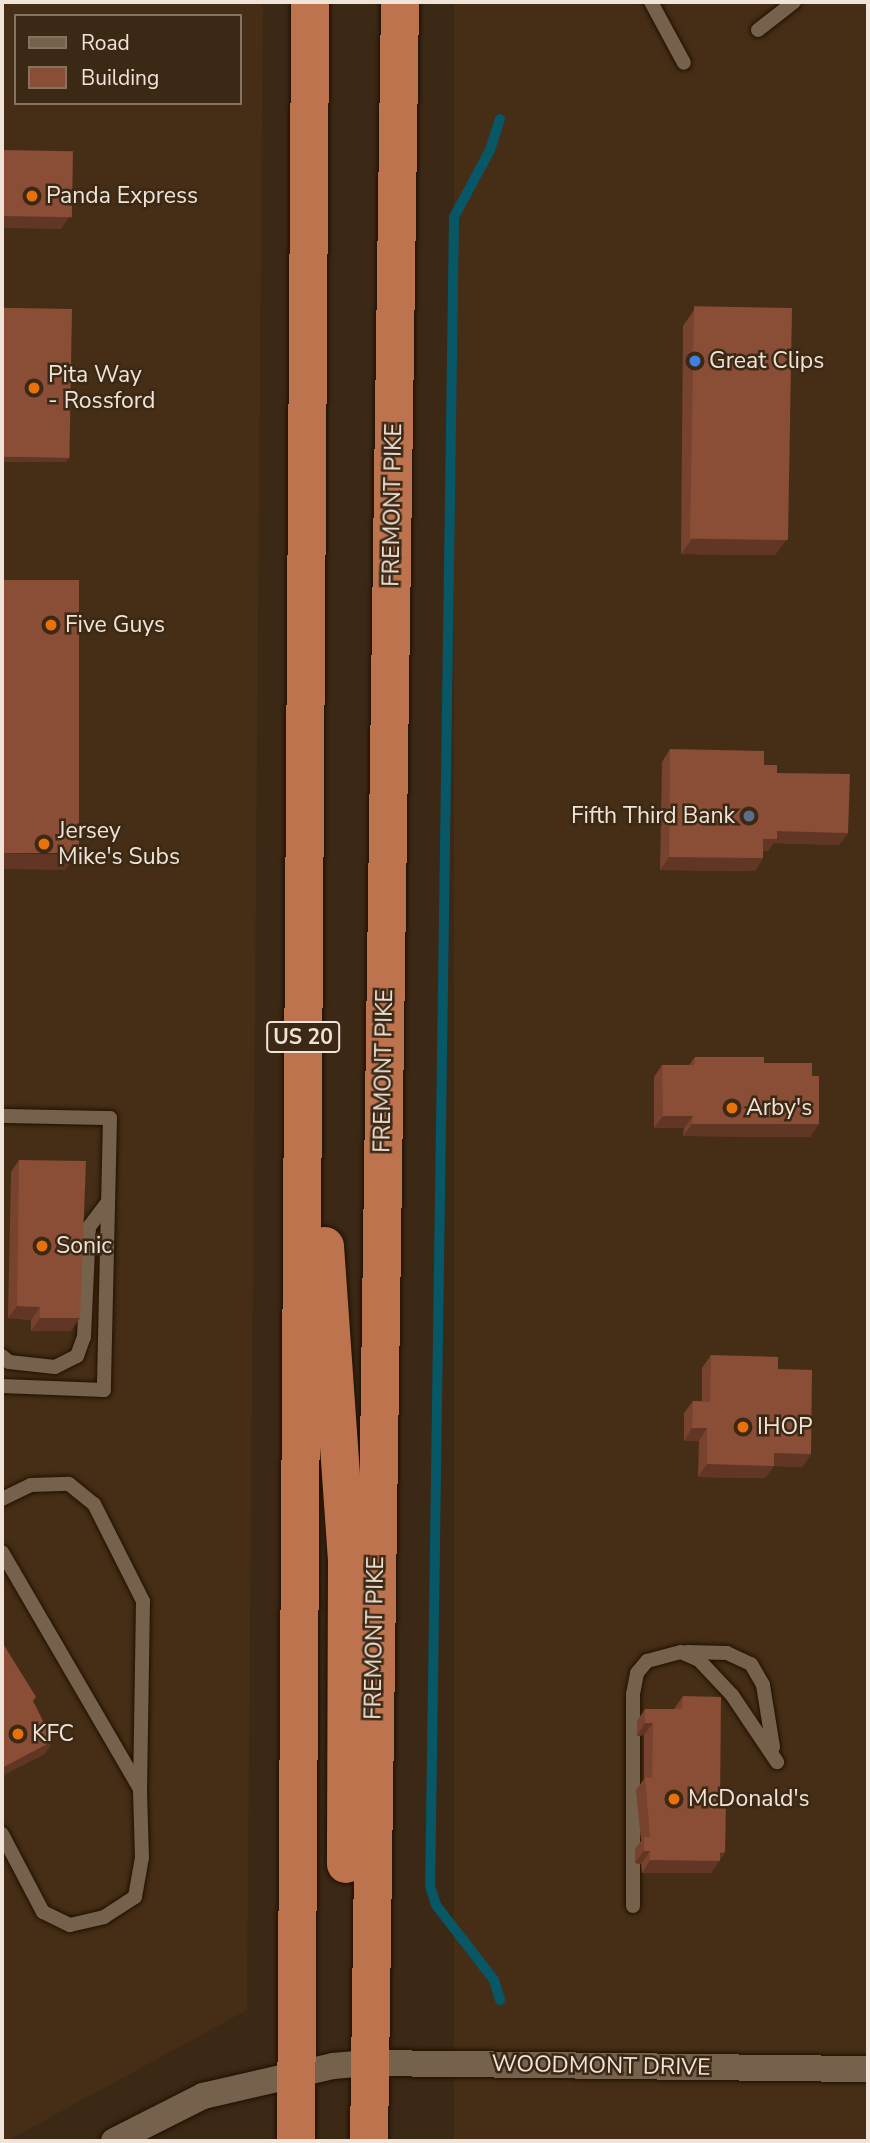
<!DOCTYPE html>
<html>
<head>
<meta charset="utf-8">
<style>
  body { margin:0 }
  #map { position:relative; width:870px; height:2143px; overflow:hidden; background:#3b2815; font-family:"Nunito Sans",sans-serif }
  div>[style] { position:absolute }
  .built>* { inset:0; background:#452e15; transform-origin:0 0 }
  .stream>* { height:10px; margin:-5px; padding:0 5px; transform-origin:5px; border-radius:5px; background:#075766 }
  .roads { filter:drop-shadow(0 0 2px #211001) drop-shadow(0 0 2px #211001) }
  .lane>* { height:14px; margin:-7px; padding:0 7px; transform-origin:7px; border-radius:7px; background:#76614c }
  .street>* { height:26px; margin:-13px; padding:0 13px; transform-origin:13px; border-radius:13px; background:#76614c }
  .highway>* { height:38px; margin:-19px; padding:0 19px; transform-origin:19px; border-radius:19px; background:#bd734e }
  .wall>* { inset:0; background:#77422e }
  .shaded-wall>* { inset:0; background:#613625 }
  .building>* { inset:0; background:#8a4d35; transform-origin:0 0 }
  .dots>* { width:19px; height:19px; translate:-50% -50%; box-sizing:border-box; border:4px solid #3b2815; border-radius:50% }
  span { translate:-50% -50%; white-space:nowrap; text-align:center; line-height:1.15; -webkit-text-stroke:5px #3b2815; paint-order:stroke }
  .shield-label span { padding:2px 5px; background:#3b2815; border:2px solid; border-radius:5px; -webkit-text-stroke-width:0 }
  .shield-label { font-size:21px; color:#f0e4d8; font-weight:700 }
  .poi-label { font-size:23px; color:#f0e4d8 }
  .left { translate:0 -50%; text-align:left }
  .right { translate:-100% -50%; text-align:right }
  .street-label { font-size:23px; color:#f0e4d8 }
  .frame { position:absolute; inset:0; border:4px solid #f0e4d8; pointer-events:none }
  .legend { position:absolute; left:14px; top:14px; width:228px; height:91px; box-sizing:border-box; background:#3b2815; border:2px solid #837363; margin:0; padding:9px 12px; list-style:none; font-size:21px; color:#f0e4d8 }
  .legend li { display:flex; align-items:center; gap:14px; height:35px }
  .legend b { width:35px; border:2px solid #837363 }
</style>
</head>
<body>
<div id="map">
  <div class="built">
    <div style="clip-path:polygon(evenodd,2px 2px,263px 2px,247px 2010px,7px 2141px,2px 2141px,2px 2px,16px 16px,240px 16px,240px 103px,16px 103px,16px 16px)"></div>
    <div style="left:454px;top:2px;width:414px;height:2139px"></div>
  </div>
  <div class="stream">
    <div style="left:500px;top:119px;width:33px;rotate:108deg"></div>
    <div style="left:490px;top:150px;width:76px;rotate:118.2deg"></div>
    <div style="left:454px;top:217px;width:1669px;rotate:90.82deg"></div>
    <div style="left:430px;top:1886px;width:20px;rotate:72deg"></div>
    <div style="left:436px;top:1905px;width:95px;rotate:52.3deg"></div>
    <div style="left:494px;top:1980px;width:21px;rotate:73deg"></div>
  </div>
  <div class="roads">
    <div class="lane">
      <div style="left:651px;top:2px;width:69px;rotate:61.6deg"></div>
      <div style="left:758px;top:30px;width:46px;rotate:-37.9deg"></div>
      <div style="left:2px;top:1116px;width:108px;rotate:1.1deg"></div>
      <div style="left:110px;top:1118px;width:272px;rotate:91.3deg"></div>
      <div style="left:104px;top:1390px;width:102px;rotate:-177.8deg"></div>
      <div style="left:2px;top:1356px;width:9px;rotate:41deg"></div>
      <div style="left:9px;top:1362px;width:46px;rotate:6.2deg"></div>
      <div style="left:55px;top:1367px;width:25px;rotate:-27deg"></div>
      <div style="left:77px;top:1356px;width:20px;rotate:-70deg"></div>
      <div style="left:84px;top:1337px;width:110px;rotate:-87.4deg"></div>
      <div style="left:89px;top:1227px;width:31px;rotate:-53deg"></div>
      <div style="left:2px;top:1499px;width:32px;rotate:-26deg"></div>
      <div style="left:31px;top:1485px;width:38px;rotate:-2deg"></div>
      <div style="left:69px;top:1484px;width:32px;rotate:39deg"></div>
      <div style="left:94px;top:1504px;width:109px;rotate:63.2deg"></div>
      <div style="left:143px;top:1601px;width:188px;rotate:90.9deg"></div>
      <div style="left:140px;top:1789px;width:274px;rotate:-120.2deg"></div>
      <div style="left:687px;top:1652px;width:40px;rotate:1.4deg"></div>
      <div style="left:727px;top:1653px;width:26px;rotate:25deg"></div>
      <div style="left:751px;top:1664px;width:24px;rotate:60deg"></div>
      <div style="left:763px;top:1685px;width:63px;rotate:80.8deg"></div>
      <div style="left:2px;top:1834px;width:88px;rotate:62.3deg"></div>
      <div style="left:43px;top:1912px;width:30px;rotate:26deg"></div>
      <div style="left:70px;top:1925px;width:35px;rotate:-13deg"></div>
      <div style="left:104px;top:1917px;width:37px;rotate:-33deg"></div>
      <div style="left:135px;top:1897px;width:40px;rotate:-80deg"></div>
      <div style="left:142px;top:1858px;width:69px;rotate:-91.7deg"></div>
      <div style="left:633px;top:1906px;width:212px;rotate:-90deg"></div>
      <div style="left:633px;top:1694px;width:21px;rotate:-79deg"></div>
      <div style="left:637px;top:1673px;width:16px;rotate:-50deg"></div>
      <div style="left:647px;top:1661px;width:35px;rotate:-15deg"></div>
      <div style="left:681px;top:1652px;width:20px;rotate:24deg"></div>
      <div style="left:699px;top:1660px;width:48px;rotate:46.7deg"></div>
      <div style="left:732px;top:1695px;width:81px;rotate:56.1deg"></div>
    </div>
    <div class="street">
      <div style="left:114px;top:2141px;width:100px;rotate:-26.8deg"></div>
      <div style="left:203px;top:2096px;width:133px;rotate:-13deg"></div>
      <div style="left:333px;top:2066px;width:37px;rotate:-5deg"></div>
      <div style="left:370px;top:2063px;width:498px;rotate:0.7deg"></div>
    </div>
    <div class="highway">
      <div style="left:325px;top:1246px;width:313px;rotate:86deg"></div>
      <div style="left:347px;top:1558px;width:306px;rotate:90.2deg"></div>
      <div style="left:296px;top:2141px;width:2139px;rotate:-89.62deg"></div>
      <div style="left:369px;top:2141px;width:2139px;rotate:-89.17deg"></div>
    </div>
  </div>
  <div class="wall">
    <div style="clip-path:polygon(694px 310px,786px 540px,775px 555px,681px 554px,683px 326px)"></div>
    <div style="clip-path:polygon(670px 749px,764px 765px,777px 773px,848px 833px,839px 845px,773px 843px,768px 851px,763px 851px,763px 858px,755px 871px,660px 870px,662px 762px)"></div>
    <div style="clip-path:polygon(695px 1057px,764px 1063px,810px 1137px,683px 1136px,684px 1128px,654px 1128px,654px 1077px,662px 1065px,689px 1065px)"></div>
    <div style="clip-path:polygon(19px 1160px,71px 1331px,31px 1331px,31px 1320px,8px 1318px,11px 1172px)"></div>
    <div style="clip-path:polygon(711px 1355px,778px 1369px,811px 1454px,802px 1467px,774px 1466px,765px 1478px,698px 1477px,699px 1441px,684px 1441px,684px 1413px,693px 1401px,702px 1401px,702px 1368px)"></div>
    <div style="clip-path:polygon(683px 1696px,720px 1804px,725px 1852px,711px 1873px,642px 1873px,641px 1864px,635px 1863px,635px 1849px,641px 1841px,636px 1790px,644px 1779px,644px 1735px,637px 1736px,637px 1721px,645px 1709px,674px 1709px)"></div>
  </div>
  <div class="shaded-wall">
    <div style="clip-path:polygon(2px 216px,70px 216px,61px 229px,2px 228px)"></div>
    <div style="clip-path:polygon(2px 457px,69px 458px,66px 462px,2px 462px)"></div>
    <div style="clip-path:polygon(692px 539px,786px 540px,775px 555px,681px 554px)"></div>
    <div style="clip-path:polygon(777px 831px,848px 833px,839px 845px,773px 843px,768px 851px,754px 851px,763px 839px)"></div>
    <div style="clip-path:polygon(2px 853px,76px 855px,65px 870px,2px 869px)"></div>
    <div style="clip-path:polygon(669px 857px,763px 858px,755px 871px,660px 870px)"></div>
    <div style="clip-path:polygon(663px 1116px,693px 1116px,684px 1128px,654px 1128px)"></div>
    <div style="clip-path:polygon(692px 1124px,819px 1124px,810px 1137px,683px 1136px)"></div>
    <div style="clip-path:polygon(17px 1306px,40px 1307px,31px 1320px,8px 1318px)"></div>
    <div style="clip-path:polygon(40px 1318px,80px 1318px,71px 1331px,31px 1331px)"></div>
    <div style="clip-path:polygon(692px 1428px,707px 1428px,699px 1441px,684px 1441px)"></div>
    <div style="clip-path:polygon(774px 1453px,811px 1454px,802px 1467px,774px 1466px,765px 1478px,698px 1477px,707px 1464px)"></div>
    <div style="clip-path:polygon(645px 1723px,653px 1723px,644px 1735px,637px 1736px)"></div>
    <div style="clip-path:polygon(53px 1741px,45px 1754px,2px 1776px,2px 1768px)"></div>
    <div style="clip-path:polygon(644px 1851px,650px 1851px,641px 1864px,635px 1863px)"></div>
    <div style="clip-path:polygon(725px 1852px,711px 1873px,642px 1873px,650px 1860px)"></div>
  </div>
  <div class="building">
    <div style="left:2px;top:150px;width:71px;height:66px;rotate:1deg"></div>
    <div style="left:792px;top:308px;width:232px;height:98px;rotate:91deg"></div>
    <div style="left:72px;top:309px;width:149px;height:70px;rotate:91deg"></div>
    <div style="left:2px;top:580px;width:77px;height:273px"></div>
    <div style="clip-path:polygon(670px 749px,764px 751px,764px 765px,777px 765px,777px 773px,850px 774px,848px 833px,777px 831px,777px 839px,763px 839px,763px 858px,669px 857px)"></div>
    <div style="clip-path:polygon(695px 1057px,764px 1057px,764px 1063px,812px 1063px,812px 1076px,819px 1076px,819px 1124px,692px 1124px,693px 1116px,663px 1116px,662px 1065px,694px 1065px)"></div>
    <div style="clip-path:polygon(19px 1160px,86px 1161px,80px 1318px,40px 1318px,40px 1307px,17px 1306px)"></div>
    <div style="clip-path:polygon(711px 1355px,778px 1357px,778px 1369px,812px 1370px,811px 1454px,774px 1453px,774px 1466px,707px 1464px,707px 1428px,692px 1428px,693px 1401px,710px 1402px)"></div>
    <div style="clip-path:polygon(2px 1642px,36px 1697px,33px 1701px,53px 1741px,2px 1768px)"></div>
    <div style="clip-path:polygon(683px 1696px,721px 1697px,720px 1804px,726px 1803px,725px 1852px,720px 1853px,720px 1861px,650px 1860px,650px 1851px,644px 1851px,644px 1837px,650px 1837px,645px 1777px,652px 1778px,653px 1723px,645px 1723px,645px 1709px,682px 1709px)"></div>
  </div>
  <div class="dots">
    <div style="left:32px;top:196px;background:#e8710a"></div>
    <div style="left:695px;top:361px;background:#3f7fe0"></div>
    <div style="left:34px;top:388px;background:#e8710a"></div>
    <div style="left:51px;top:625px;background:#e8710a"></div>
    <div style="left:749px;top:816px;background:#5c6f8a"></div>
    <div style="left:44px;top:844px;background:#e8710a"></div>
    <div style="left:732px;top:1108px;background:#e8710a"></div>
    <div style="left:42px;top:1246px;background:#e8710a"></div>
    <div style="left:743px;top:1427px;background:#e8710a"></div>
    <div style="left:18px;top:1734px;background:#e8710a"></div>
    <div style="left:674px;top:1799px;background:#e8710a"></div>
  </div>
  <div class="shield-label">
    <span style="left:303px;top:1037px">US 20</span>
  </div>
  <div class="poi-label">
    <span class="left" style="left:46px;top:196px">Panda Express</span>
    <span class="left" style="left:709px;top:361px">Great Clips</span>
    <span class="left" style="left:48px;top:388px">Pita Way<br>- Rossford</span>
    <span class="left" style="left:65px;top:625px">Five Guys</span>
    <span class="right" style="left:735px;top:816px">Fifth Third Bank</span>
    <span class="left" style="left:58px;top:844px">Jersey<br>Mike's Subs</span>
    <span class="left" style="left:746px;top:1108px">Arby's</span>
    <span class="left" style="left:56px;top:1246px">Sonic</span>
    <span class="left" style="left:757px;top:1427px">IHOP</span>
    <span class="left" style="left:32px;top:1734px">KFC</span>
    <span class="left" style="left:688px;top:1799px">McDonald's</span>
  </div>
  <div class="street-label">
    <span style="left:393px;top:505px;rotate:-89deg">FREMONT PIKE</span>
    <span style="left:384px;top:1071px;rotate:-89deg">FREMONT PIKE</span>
    <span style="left:375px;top:1638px;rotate:-89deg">FREMONT PIKE</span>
    <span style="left:601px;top:2066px;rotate:1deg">WOODMONT DRIVE</span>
  </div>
  <div class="frame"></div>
  <ul class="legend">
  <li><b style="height:9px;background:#76614c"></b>Road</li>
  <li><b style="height:19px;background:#8a4d35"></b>Building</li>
  </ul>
</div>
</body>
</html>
